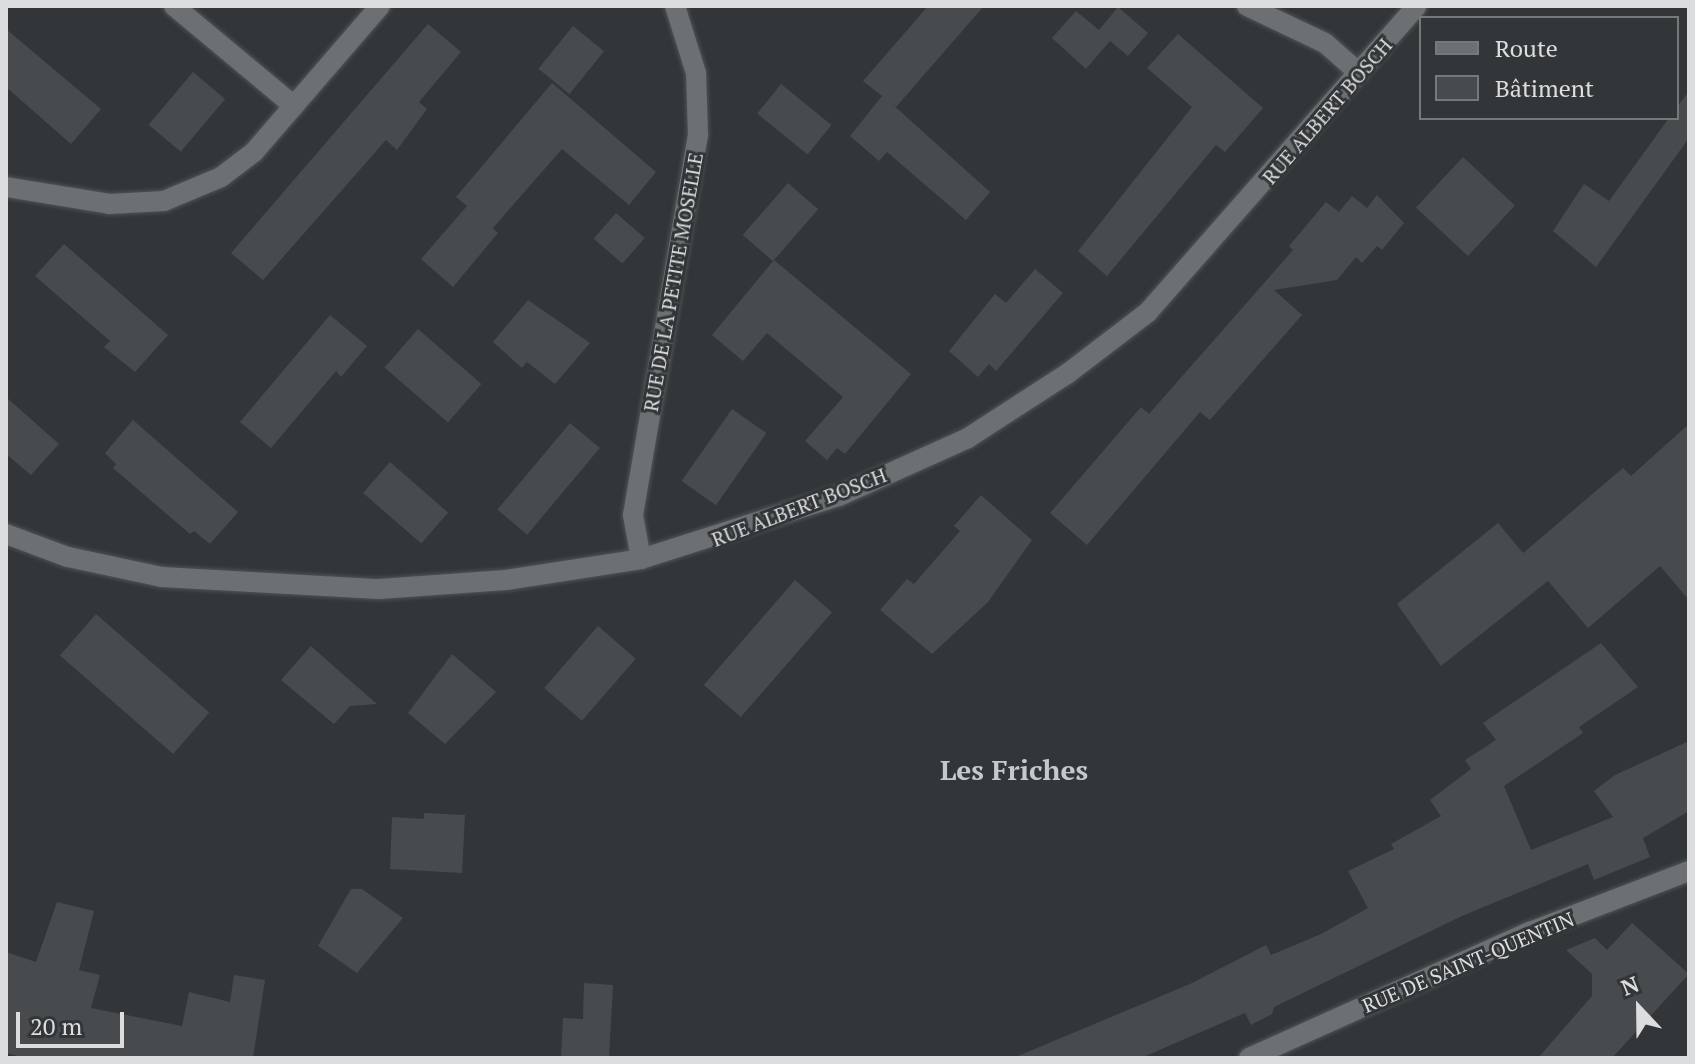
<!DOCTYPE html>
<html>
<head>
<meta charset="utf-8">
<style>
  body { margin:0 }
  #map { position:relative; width:1695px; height:1064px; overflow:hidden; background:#323638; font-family:"PT Serif",serif }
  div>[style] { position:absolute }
  .building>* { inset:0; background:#474b4e; transform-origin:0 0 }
  .roads { filter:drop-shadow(0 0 2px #505355) drop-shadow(0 0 2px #505355) }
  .minor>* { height:20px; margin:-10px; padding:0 10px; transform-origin:10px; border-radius:10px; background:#6c7073 }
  span { translate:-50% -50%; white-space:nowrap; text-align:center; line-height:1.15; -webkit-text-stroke:6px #323638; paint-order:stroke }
  .street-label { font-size:20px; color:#dbddde }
  .district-label { font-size:28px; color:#c4c9cb; font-weight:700 }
  .frame { position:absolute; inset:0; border:8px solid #dbddde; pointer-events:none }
  .legend { position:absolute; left:1419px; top:16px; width:260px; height:104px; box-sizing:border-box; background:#323638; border:2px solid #76797a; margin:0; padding:10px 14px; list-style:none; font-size:24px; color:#dbddde }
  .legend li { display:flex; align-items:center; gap:16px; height:40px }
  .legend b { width:40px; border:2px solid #76797a }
  .north { position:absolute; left:1599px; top:968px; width:80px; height:80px; -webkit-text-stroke:6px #323638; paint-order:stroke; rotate:338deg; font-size:22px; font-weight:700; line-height:32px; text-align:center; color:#dbddde }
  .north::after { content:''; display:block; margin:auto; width:28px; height:36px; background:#dbddde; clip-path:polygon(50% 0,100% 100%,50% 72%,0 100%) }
  .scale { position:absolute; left:16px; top:1012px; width:108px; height:36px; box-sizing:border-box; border:4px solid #dbddde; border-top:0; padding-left:10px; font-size:24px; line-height:28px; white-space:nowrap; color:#dbddde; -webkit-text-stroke:6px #323638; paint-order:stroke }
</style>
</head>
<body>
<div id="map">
  <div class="building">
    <div style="clip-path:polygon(928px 6px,984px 6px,896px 107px,891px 103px,990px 192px,966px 220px,887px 152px,879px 161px,850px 136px,882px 96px,863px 81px)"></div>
    <div style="clip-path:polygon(1118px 7px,1148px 33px,1128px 56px,1110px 41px,1086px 69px,1052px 38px,1076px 11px,1099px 30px)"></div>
    <div style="clip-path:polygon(428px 24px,461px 52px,419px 102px,427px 109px,397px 150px,386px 140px,263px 280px,231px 253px)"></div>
    <div style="left:573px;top:26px;width:40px;height:55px;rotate:39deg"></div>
    <div style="clip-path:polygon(6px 29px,101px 109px,71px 144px,6px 87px)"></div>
    <div style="clip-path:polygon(1178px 34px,1263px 108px,1225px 152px,1216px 145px,1107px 276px,1078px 251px,1192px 107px,1147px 68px)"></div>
    <div style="left:193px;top:72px;width:42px;height:69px;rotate:40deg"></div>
    <div style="clip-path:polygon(552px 83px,656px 172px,629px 205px,562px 149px,493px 228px,498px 233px,453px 287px,421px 259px,467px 206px,456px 197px)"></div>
    <div style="left:781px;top:84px;width:65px;height:38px;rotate:39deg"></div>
    <div style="clip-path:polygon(1689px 91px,1689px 138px,1596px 267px,1553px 231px,1584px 184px,1609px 201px,1669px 118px,1677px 118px,1677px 107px)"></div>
    <div style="left:1463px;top:157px;width:71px;height:69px;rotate:43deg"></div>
    <div style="left:788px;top:183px;width:40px;height:69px;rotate:41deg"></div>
    <div style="clip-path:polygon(1377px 195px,1404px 223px,1382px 250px,1377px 246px,1362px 263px,1356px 257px,1337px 280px,1274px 290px,1302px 315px,1210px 420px,1200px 412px,1087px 545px,1050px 513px,1141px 407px,1149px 414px,1293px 250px,1289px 246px,1326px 202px,1339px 212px,1352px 196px,1367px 208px)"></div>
    <div style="left:616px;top:213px;width:38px;height:34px;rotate:41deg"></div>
    <div style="clip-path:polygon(64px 244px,168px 335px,135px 372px,104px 347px,110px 341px,35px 276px)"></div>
    <div style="clip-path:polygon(774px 260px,911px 374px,845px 454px,837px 448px,827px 460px,805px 441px,843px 397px,767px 333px,743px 361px,712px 335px)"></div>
    <div style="clip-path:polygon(1035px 269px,1063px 293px,996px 371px,989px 364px,978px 377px,949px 351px,995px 294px,1006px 303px)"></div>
    <div style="clip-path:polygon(528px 300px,590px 343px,555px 384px,527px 362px,522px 368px,493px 342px)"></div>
    <div style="clip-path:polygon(330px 315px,367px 346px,341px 377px,336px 371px,271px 448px,240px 422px)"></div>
    <div style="left:418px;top:329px;width:84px;height:51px;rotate:41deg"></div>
    <div style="clip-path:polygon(6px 397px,59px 444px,31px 475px,6px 454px)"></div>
    <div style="left:732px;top:409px;width:42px;height:88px;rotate:35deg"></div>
    <div style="clip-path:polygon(133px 420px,238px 512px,210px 544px,194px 531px,190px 534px,113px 468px,116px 464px,105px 453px)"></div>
    <div style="left:570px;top:423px;width:39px;height:113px;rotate:40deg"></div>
    <div style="clip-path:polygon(1689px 424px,1689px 600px,1660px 566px,1588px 628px,1548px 581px,1441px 666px,1397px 604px,1498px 523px,1523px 553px,1623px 468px,1631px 476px)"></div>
    <div style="left:390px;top:462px;width:77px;height:41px;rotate:41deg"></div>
    <div style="clip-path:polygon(981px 495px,1032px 540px,988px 602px,932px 654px,880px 610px,907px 579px,914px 584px,960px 531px,954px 526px)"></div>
    <div style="left:795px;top:580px;width:49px;height:139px;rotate:41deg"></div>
    <div style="left:96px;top:614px;width:150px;height:55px;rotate:41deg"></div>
    <div style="left:598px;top:626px;width:50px;height:82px;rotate:41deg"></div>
    <div style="clip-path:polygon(1601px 643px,1638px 687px,1579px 727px,1583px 733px,1504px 786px,1531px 850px,1613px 817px,1594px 791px,1615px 775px,1689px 741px,1689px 811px,1643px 838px,1650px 857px,1594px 880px,1588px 864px,1462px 916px,1274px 1007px,1272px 1014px,1251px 1025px,1245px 1013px,1141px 1058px,1013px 1058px,1190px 984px,1266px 945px,1271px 955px,1321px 934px,1368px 908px,1348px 871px,1394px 849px,1391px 844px,1441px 816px,1430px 800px,1471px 769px,1465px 760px,1496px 740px,1483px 723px)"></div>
    <div style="clip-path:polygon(311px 646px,338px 670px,377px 704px,350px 706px,334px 724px,281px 680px)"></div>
    <div style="clip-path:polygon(452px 654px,496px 692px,445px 744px,408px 713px)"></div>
    <div style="clip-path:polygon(424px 813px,465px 815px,462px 873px,390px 869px,392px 817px,424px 819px)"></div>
    <div style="clip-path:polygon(351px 889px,362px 889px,403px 918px,357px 973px,318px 946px)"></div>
    <div style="clip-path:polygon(57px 902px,94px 911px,79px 970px,100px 975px,91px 1008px,182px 1026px,189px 992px,230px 1002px,234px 975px,265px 980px,253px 1058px,25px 1058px,6px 1053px,6px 952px,36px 962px)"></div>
    <div style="clip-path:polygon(1632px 923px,1689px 974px,1612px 1058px,1538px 1058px,1592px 996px,1592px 974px,1566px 950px,1595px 938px,1607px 950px)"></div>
    <div style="clip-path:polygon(584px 983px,613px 985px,609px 1058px,561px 1058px,563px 1018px,583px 1019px)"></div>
  </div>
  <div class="roads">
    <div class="minor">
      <div style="left:174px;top:6px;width:156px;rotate:39.8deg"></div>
      <div style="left:1247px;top:6px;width:86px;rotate:25.4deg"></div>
      <div style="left:1325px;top:43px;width:45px;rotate:41.4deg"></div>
      <div style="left:6px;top:187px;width:105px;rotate:9.3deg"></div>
      <div style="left:110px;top:204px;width:54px;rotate:-3.2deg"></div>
      <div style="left:164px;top:201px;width:62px;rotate:-22.8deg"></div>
      <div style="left:221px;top:177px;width:41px;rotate:-37.1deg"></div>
      <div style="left:254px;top:152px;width:193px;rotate:-49.2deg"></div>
      <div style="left:6px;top:534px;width:66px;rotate:20.4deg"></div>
      <div style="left:68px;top:557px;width:96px;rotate:12deg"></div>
      <div style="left:162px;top:577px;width:217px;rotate:3.2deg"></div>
      <div style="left:379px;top:589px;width:127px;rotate:-4.1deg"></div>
      <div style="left:506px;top:580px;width:137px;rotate:-8.8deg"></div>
      <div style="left:641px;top:559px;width:208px;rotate:-17.7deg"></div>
      <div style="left:839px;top:496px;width:141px;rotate:-24.2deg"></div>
      <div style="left:968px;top:438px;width:118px;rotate:-32.9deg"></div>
      <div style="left:1067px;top:374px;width:102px;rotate:-37.4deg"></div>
      <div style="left:1148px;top:312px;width:407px;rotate:-48.7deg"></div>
      <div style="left:641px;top:559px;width:45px;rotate:-100.3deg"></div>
      <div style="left:633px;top:515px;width:386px;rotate:-80.3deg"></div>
      <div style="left:698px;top:135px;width:62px;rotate:-91.8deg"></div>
      <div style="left:696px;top:73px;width:70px;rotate:-107.4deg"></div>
      <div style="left:1249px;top:1058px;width:308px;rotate:-24.2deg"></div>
      <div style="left:1530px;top:932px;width:170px;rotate:-21deg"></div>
    </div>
  </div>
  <div class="street-label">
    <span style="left:1327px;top:111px;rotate:-49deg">RUE ALBERT BOSCH</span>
    <span style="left:673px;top:282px;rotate:-80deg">RUE DE LA PETITE MOSELLE</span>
    <span style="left:799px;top:507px;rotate:-21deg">RUE ALBERT BOSCH</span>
    <span style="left:1468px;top:962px;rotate:-23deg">RUE DE SAINT-QUENTIN</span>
  </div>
  <div class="district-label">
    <span style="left:1014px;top:770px">Les Friches</span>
  </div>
  <div class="frame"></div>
  <ul class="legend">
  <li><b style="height:10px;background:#6c7073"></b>Route</li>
  <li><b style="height:22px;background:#474b4e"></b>Bâtiment</li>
  </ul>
  <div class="north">N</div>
  <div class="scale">20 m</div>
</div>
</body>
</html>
